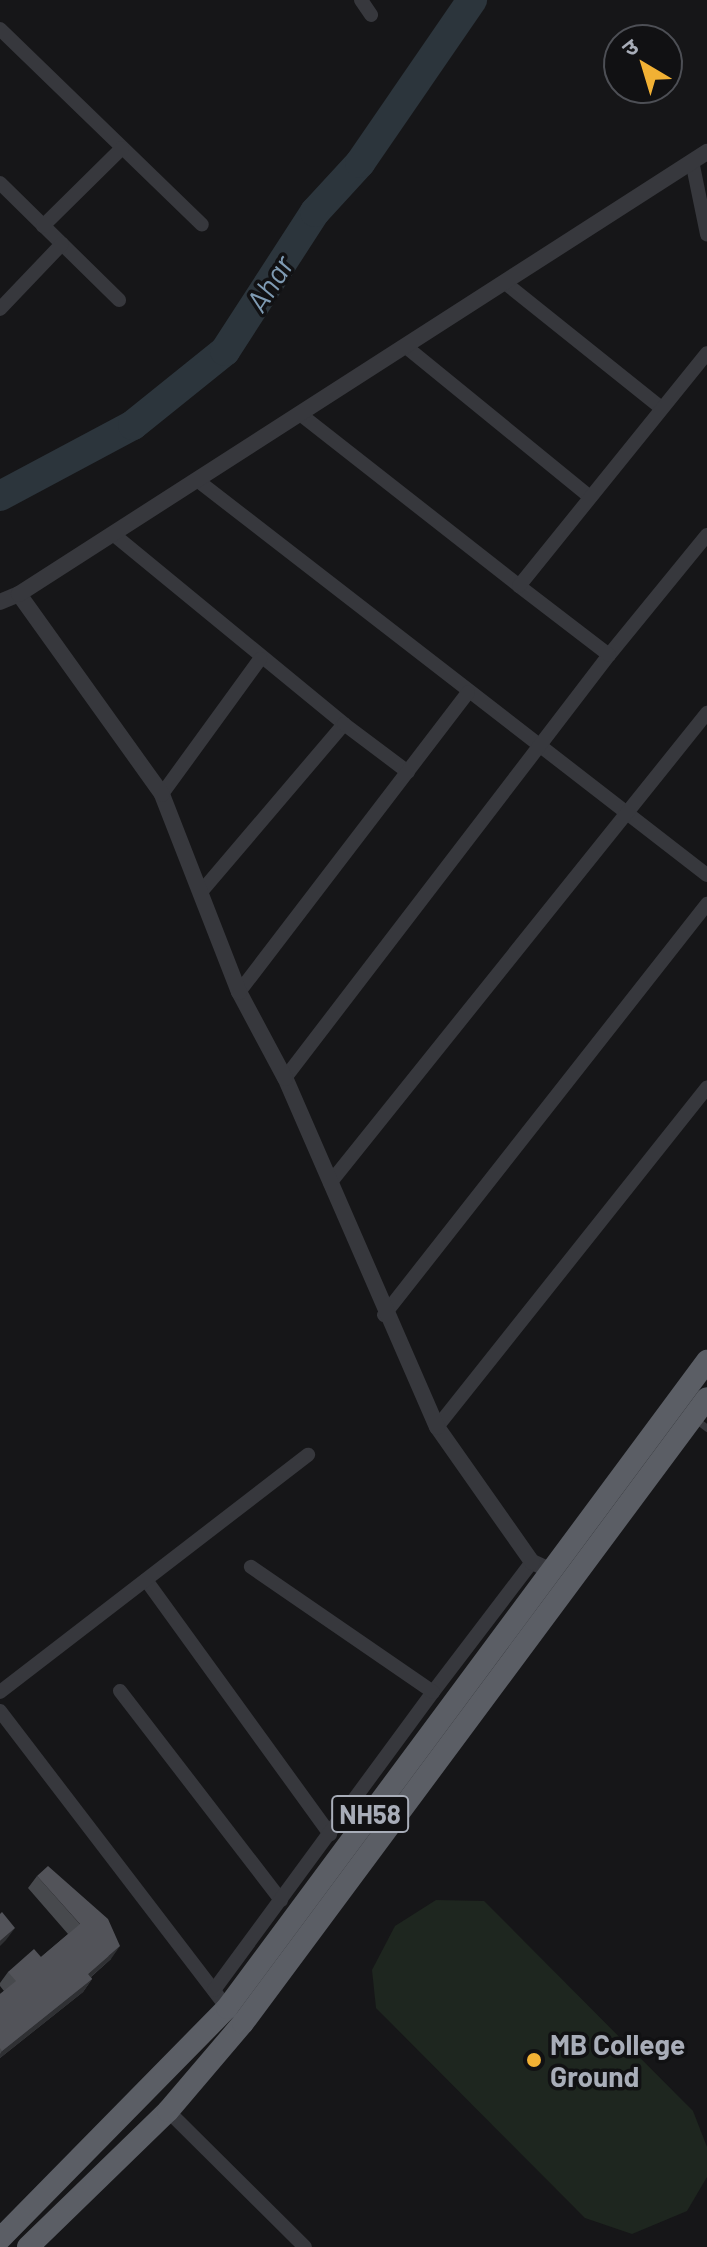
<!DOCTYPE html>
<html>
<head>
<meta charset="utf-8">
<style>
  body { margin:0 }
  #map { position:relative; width:707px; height:2247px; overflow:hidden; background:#161618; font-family:Barlow,"Noto Sans Devanagari",sans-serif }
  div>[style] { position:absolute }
  .green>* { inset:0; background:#1e261f }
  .river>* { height:30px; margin:-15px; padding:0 15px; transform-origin:15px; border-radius:15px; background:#2c353c }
  .service>* { height:7px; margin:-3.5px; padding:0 3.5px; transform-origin:3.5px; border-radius:3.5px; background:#37383d }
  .minor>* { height:14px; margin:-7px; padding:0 7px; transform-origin:7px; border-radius:7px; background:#37383d }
  .tertiary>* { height:16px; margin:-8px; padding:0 8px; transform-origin:8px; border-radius:8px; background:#37383d }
  .trunk>* { height:22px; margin:-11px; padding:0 11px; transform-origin:11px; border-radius:11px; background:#5b5e65 }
  .wall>* { inset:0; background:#47494d }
  .shaded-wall>* { inset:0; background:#2f3033 }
  .building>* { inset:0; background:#525359 }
  .dots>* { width:22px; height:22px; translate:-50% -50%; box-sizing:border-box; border:4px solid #111113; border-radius:50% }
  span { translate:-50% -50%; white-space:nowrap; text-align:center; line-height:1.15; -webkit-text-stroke:7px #111113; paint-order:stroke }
  .shield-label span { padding:2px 6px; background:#111113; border:2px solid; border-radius:6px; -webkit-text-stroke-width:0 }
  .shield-label { font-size:26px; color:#a8adb8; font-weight:700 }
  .poi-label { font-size:28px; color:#a8adb8; font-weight:700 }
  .left { translate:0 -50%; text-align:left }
  .water-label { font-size:30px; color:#7f9bb3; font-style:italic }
  .north { position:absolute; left:603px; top:24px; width:80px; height:80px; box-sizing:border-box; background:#111113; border:2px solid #4d4f55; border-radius:50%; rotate:322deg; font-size:22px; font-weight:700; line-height:32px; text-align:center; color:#a8adb8 }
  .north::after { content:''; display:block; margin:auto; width:28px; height:36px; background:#f2b134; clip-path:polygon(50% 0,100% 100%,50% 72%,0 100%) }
</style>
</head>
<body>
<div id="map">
  <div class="green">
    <div style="clip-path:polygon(436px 1900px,484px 1901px,693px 2111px,707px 2147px,707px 2177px,687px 2211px,632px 2234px,585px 2218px,376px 2008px,372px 1970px,395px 1926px)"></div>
  </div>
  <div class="river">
    <div style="left:0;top:496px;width:151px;rotate:-28.1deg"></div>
    <div style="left:133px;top:425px;width:118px;rotate:-38.8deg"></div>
    <div style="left:225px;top:351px;width:166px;rotate:-57.1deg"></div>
    <div style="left:315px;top:212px;width:67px;rotate:-47.4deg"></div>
    <div style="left:360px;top:163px;width:198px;rotate:-55.5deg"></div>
  </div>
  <div class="service">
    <div style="left:695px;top:1419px;width:15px;rotate:37deg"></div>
  </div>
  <div class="minor">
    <div style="left:361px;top:0;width:18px;rotate:56deg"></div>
    <div style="left:0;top:29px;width:281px;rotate:44.1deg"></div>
    <div style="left:692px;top:161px;width:75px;rotate:78.4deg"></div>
    <div style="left:0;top:183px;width:167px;rotate:44.5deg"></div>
    <div style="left:43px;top:226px;width:111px;rotate:-44.6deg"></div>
    <div style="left:504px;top:282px;width:200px;rotate:38.7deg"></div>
    <div style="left:0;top:309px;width:90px;rotate:-46.4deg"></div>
    <div style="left:405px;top:346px;width:239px;rotate:39.2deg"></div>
    <div style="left:300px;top:414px;width:278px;rotate:38.1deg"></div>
    <div style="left:197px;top:480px;width:645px;rotate:37.76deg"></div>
    <div style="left:113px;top:534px;width:299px;rotate:39.4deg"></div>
    <div style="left:344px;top:724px;width:222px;rotate:130.4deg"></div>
    <div style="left:609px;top:655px;width:155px;rotate:-50.8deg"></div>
    <div style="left:344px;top:724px;width:80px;rotate:36.9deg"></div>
    <div style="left:162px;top:794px;width:167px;rotate:-54deg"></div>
    <div style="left:239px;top:992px;width:377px;rotate:-52.6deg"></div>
    <div style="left:285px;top:1078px;width:533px;rotate:-52.55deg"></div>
    <div style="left:609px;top:655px;width:113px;rotate:-142.5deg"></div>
    <div style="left:519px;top:586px;width:299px;rotate:-51.1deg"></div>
    <div style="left:330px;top:1183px;width:603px;rotate:-51.27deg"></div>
    <div style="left:384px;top:1315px;width:523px;rotate:-51.84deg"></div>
    <div style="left:437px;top:1427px;width:434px;rotate:-51.5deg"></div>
    <div style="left:146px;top:1580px;width:314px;rotate:54.1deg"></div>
    <div style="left:120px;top:1691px;width:264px;rotate:52.4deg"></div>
    <div style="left:0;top:1692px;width:389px;rotate:-37.6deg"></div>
    <div style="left:433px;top:1692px;width:163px;rotate:-52.7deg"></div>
    <div style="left:0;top:1711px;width:374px;rotate:52.6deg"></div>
    <div style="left:214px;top:1990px;width:370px;rotate:-53.7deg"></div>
    <div style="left:433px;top:1692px;width:221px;rotate:-145.5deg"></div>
    <div style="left:168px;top:2111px;width:193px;rotate:44.8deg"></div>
  </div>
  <div class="tertiary">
    <div style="left:0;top:602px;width:21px;rotate:-23deg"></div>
    <div style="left:550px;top:1570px;width:20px;rotate:-156deg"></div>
    <div style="left:532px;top:1562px;width:165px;rotate:-125.1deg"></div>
    <div style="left:437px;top:1427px;width:381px;rotate:-113.5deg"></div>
    <div style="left:285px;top:1078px;width:98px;rotate:-118.1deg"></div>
    <div style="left:239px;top:992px;width:212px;rotate:-111.3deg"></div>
    <div style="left:162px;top:794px;width:246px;rotate:-125.6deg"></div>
    <div style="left:19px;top:594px;width:818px;rotate:-32.72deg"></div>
  </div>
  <div class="trunk">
    <div style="left:0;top:2239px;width:324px;rotate:-45.5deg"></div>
    <div style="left:227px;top:2008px;width:806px;rotate:-53.43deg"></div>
    <div style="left:28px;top:2247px;width:195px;rotate:-44.2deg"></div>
    <div style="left:168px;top:2111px;width:116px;rotate:-49.6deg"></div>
    <div style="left:243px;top:2023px;width:778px;rotate:-53.41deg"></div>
  </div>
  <div class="wall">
    <div style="clip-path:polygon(37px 1876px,111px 1959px,91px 1977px,92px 1979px,83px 1992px,0 2058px,0 1994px,4px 1991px,0 1986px,0 1983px,8px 1972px,41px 1957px,68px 1934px,28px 1888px)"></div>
  </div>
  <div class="shaded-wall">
    <div style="clip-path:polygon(15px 1928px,6px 1940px,0 1946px,0 1941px)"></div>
    <div style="clip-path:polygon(120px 1946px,111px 1959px,79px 1987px,88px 1974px)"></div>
    <div style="clip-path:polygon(92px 1979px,83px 1992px,0 2058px,0 2054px,2px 2051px)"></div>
  </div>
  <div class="building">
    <div style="clip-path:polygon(48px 1866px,108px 1919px,120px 1946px,88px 1974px,92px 1979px,2px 2051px,0 2048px,0 1994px,16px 1981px,8px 1972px,34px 1949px,41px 1957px,80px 1924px,37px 1876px)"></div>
    <div style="clip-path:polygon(2px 1912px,15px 1928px,0 1941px,0 1914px)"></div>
  </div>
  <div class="dots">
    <div style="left:534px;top:2060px;background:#f2b134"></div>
  </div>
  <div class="shield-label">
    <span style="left:370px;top:1814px">NH58</span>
  </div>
  <div class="poi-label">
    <span class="left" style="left:550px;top:2060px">MB College<br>Ground</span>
  </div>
  <div class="water-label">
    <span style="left:269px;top:283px;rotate:-57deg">Ahar</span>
  </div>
  <div class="north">उ</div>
</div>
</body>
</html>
